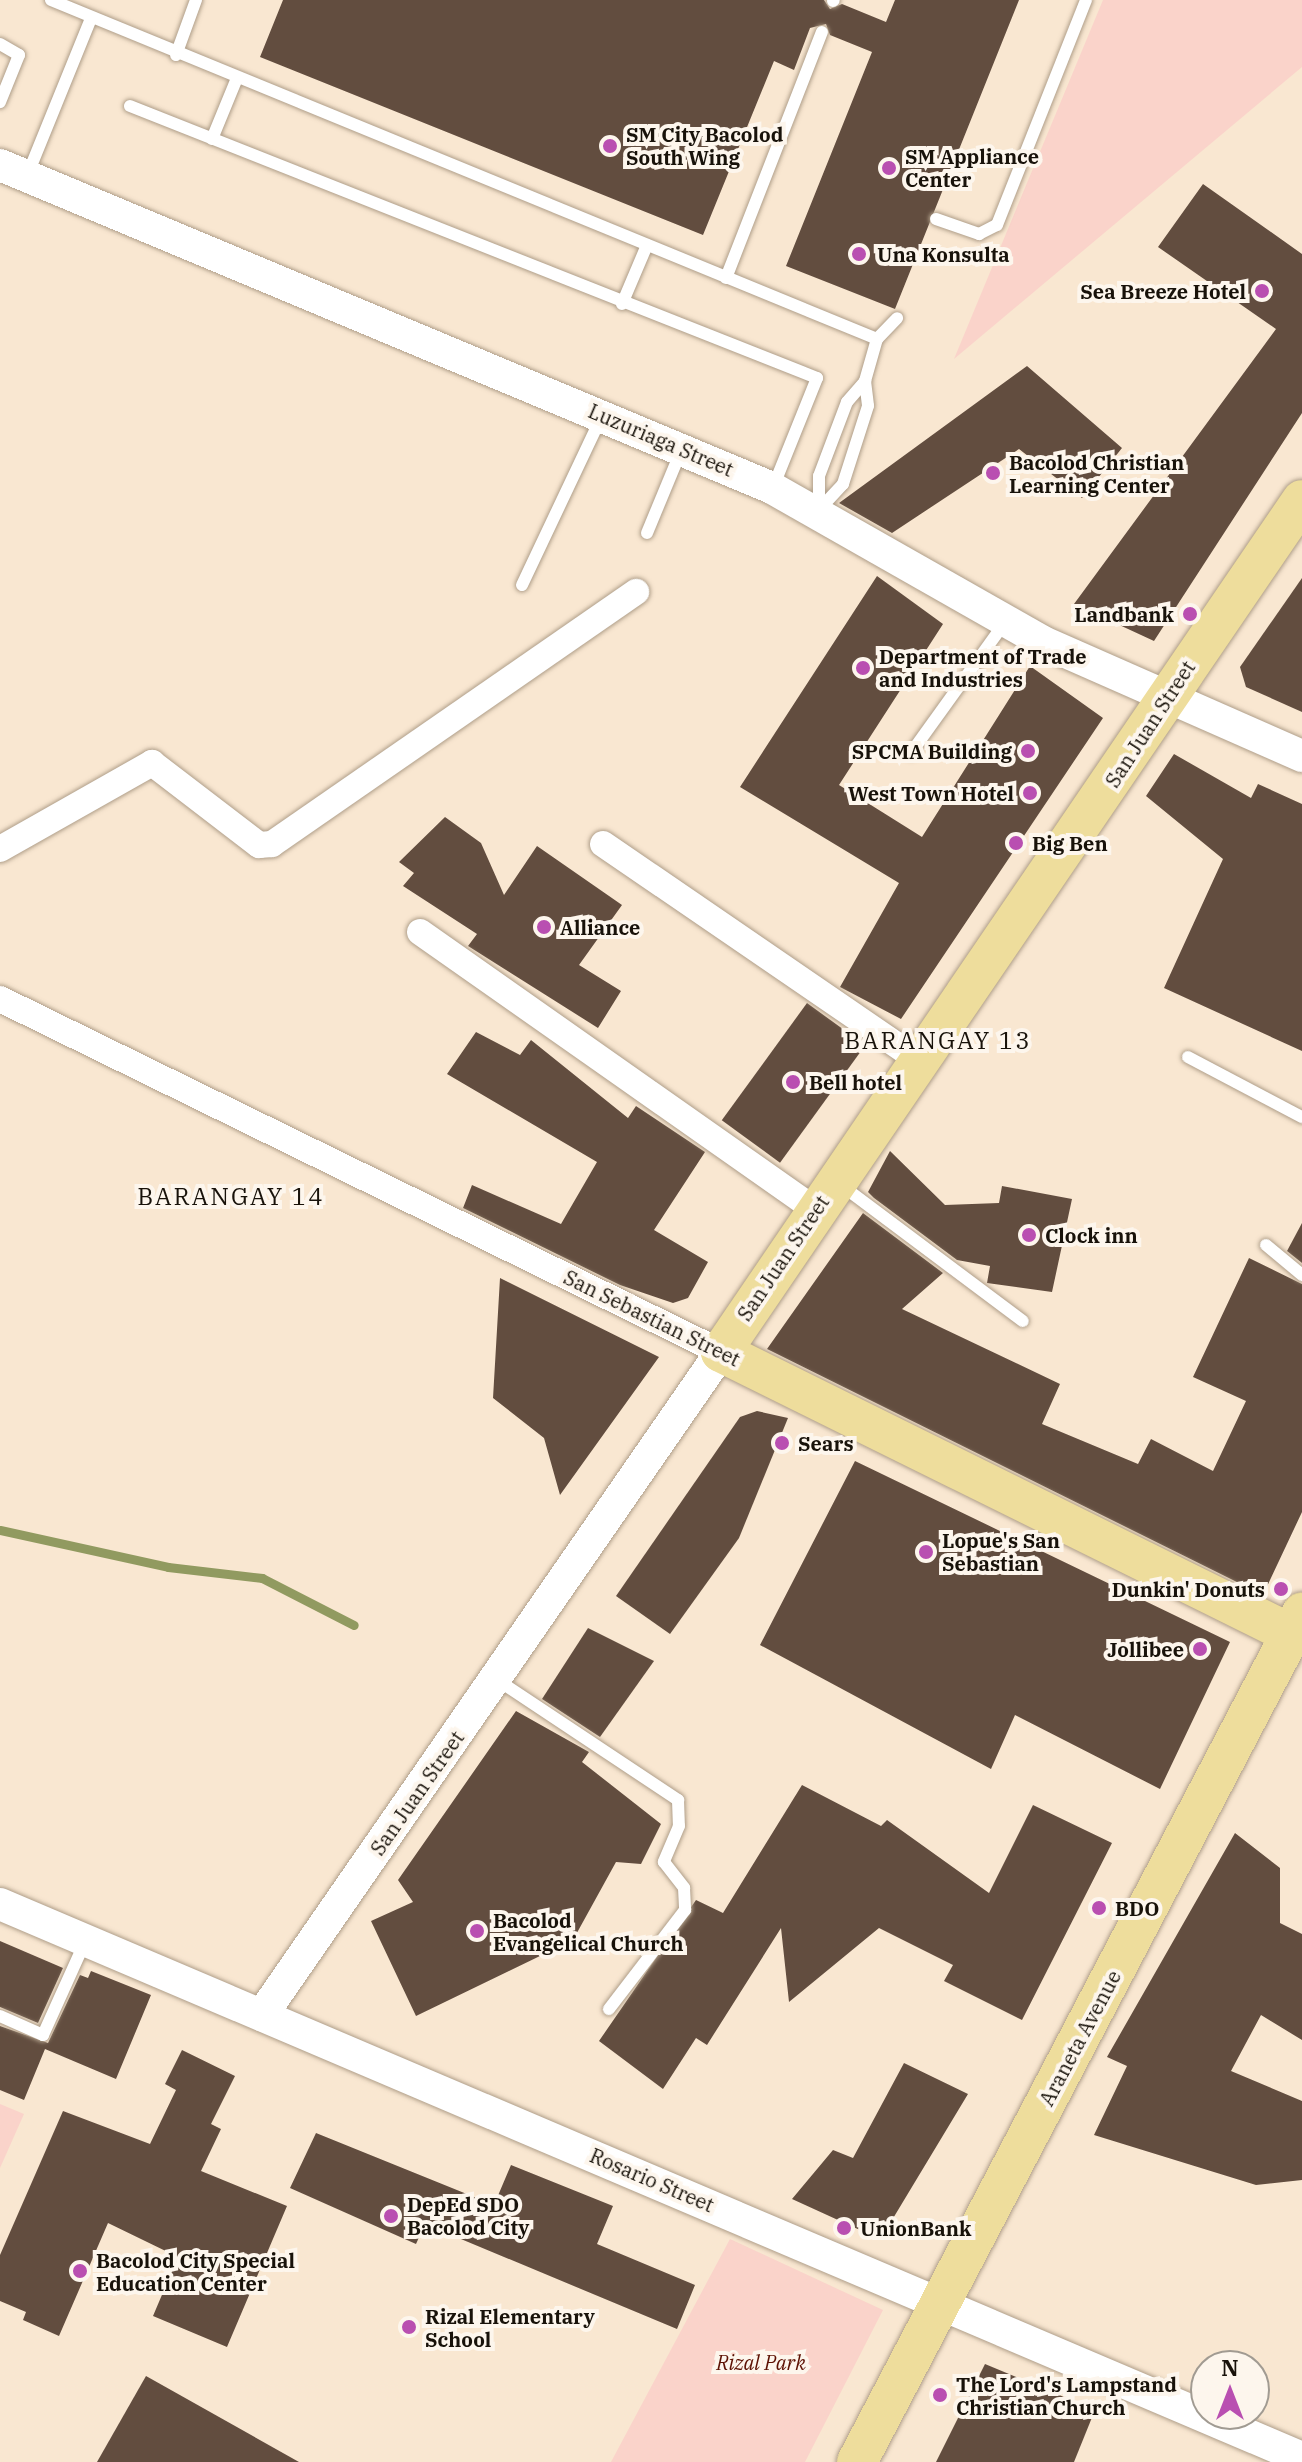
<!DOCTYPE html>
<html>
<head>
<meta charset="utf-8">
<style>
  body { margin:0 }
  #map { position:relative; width:1302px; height:2462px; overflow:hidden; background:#f9e7d1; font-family:"IBM Plex Serif",serif }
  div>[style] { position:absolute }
  .green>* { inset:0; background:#fad3ca }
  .stream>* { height:9px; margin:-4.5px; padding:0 4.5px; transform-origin:4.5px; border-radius:4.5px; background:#919a60 }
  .building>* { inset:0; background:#624d3f; transform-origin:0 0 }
  .roads { filter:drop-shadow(0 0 2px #af9e89) drop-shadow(0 0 2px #af9e89) }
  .service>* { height:12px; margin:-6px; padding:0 6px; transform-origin:6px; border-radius:6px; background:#fff }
  .minor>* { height:26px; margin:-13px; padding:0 13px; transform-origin:13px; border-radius:13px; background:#fff }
  .tertiary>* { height:32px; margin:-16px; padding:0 16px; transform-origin:16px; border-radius:16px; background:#fff }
  .primary>* { height:40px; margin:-20px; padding:0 20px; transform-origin:20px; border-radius:20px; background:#eedd9c }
  .dots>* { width:22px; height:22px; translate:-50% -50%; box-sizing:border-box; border:4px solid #fdf6ed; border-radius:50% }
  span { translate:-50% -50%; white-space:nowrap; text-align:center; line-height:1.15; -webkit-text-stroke:8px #fdf6ed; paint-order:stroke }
  .poi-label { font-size:20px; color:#18120a; font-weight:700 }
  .left { translate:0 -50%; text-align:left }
  .right { translate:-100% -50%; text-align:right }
  .street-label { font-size:20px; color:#18120a }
  .park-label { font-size:20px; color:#5d1103; font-style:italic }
  .quarter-label { font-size:24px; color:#18120a; letter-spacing:2px }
  .north { position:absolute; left:1190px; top:2350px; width:80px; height:80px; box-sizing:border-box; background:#fdf6ed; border:2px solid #a19b92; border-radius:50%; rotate:0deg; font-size:22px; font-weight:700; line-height:32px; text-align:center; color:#18120a }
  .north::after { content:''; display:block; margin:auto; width:28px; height:36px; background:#b94fb1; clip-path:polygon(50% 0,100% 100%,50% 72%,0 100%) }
</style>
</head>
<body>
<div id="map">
  <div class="green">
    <div style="clip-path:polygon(1103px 0,1302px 0,1302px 67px,954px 359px)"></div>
    <div style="clip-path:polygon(0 2104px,24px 2114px,0 2168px)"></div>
    <div style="clip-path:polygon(730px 2239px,883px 2310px,805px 2462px,611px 2462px)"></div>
  </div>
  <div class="stream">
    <div style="left:0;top:1530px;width:172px;rotate:12.4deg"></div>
    <div style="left:168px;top:1567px;width:95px;rotate:6.7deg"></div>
    <div style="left:262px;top:1578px;width:103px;rotate:27.1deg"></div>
  </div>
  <div class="building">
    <div style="clip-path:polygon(283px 0,824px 0,830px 9px,842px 4px,886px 22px,895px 0,1019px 0,895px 309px,786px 266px,872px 52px,830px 35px,826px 24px,810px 28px,794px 70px,774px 61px,703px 235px,260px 57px)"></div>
    <div style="clip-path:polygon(1203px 184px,1302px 254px,1302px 413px,1154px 641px,1074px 604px,1276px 329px,1158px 247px)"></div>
    <div style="clip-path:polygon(1027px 366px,1122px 448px,1082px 498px,1019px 449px,892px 533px,839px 503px)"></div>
    <div style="clip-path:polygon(877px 576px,943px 624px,839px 785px,922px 837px,1030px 666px,1103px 718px,901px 1019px,840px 987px,899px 883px,740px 787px)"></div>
    <div style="clip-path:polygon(1302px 578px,1302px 712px,1246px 687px,1240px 667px)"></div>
    <div style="clip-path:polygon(1174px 754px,1251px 798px,1258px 784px,1302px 804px,1302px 1051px,1164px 988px,1223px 859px,1146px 796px)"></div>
    <div style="clip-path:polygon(445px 817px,481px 843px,504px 895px,537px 846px,622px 905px,579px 965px,621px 991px,598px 1028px,468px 946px,477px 934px,403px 886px,414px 873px,399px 862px)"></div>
    <div style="left:807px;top:1003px;width:72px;height:145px;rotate:36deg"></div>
    <div style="clip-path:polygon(476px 1032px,520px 1055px,531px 1040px,628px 1118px,636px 1106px,705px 1152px,654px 1230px,708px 1262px,688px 1298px,673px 1303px,620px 1285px,463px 1208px,472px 1185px,561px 1224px,597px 1162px,447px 1074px)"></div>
    <div style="clip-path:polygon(890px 1151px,945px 1205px,999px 1203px,1002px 1186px,1072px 1199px,1052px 1292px,987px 1283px,990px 1266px,957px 1260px,874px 1198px,868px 1192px)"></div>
    <div style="clip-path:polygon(863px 1213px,943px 1273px,902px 1309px,1060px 1384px,1042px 1424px,1138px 1464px,1151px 1439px,1213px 1471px,1246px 1401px,1193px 1377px,1249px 1258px,1302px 1284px,1302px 1512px,1263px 1595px,767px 1349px)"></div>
    <div style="clip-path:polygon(1302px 1223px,1302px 1263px,1287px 1251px)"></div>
    <div style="clip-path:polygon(500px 1278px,659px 1357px,560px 1495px,544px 1438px,493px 1398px)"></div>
    <div style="clip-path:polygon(757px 1411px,788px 1418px,739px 1538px,670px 1634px,616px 1596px,740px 1417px)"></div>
    <div style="clip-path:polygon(855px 1461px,1230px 1642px,1160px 1789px,1015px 1715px,991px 1769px,760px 1645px)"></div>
    <div style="clip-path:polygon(588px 1628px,654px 1661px,600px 1737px,542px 1699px)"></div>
    <div style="clip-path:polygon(516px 1711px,589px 1752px,582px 1762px,661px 1824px,641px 1864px,616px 1862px,573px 1940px,416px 2016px,371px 1921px,413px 1902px,398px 1880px)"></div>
    <div style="clip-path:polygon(802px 1785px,881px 1826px,887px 1820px,989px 1893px,1033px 1805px,1112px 1843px,1022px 2020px,944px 1981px,953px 1965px,879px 1928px,789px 2002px,781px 1928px,707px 2045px,696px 2038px,663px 2089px,599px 2041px,696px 1900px,723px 1913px)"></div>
    <div style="clip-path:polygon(1235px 1833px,1280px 1868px,1280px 1923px,1302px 1934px,1302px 2040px,1261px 2015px,1231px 2071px,1302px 2101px,1302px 2180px,1256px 2185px,1094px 2135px,1127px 2066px,1107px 2057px)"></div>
    <div style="clip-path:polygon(0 1941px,63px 1968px,38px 2023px,0 2007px)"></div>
    <div style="clip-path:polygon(91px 1971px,151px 1995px,116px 2079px,45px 2049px,24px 2100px,0 2090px,0 2026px,48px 2043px,80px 1975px,88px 1978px)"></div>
    <div style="clip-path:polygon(182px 2050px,235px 2076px,211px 2124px,221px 2129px,201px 2171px,287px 2206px,227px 2347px,153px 2316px,178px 2257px,108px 2223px,59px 2336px,23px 2320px,26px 2312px,0 2301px,0 2255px,63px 2111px,150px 2144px,176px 2090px,165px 2084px)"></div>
    <div style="clip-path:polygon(904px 2063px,968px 2094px,886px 2230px,873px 2236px,792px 2199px,833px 2150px,853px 2158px)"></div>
    <div style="clip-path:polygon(316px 2133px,494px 2205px,511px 2165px,613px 2206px,597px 2244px,695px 2285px,677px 2329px,425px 2224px,416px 2244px,290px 2188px)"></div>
    <div style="clip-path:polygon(985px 2364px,1095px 2410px,1074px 2462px,936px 2462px)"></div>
    <div style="clip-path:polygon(146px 2376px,299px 2462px,97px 2462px)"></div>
  </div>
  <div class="roads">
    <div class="service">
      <div style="left:51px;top:0;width:893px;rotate:22.31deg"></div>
      <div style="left:877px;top:339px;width:29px;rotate:-46deg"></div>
      <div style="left:833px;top:1px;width:1px;rotate:-45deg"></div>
      <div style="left:0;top:44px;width:22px;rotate:30deg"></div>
      <div style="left:19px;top:55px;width:51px;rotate:112deg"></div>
      <div style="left:176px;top:55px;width:59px;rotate:-70deg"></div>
      <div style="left:130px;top:106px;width:739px;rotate:21.6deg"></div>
      <div style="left:817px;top:378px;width:115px;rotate:111.9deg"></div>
      <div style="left:212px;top:139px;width:66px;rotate:-67.7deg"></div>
      <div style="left:27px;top:176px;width:170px;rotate:-67.9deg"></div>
      <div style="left:936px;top:219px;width:46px;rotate:19.2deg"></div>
      <div style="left:979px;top:234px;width:20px;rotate:-27deg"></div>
      <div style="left:997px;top:225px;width:242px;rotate:-68.4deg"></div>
      <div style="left:726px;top:278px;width:264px;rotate:-68.7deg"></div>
      <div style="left:622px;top:304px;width:64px;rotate:-67deg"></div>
      <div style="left:865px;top:381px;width:25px;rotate:83deg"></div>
      <div style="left:868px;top:406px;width:82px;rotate:107.8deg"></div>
      <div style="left:843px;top:484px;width:35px;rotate:133deg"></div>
      <div style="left:819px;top:510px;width:34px;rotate:-90deg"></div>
      <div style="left:819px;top:476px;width:79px;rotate:-69.3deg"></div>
      <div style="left:847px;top:402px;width:28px;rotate:-49deg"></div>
      <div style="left:865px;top:381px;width:44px;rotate:-74.1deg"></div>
      <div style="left:647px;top:533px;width:89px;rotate:-67.5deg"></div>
      <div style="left:522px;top:585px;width:185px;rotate:-64.7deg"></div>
      <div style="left:911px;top:753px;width:161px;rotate:-54.3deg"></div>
      <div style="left:1188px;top:1057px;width:129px;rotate:27.8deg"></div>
      <div style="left:841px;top:1185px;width:227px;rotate:36.8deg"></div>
      <div style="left:1266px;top:1245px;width:47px;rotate:39.8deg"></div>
      <div style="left:496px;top:1679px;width:219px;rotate:33.6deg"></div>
      <div style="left:678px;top:1800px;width:26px;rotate:88deg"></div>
      <div style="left:679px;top:1826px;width:39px;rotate:113deg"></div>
      <div style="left:664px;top:1862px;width:33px;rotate:52deg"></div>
      <div style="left:684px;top:1888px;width:22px;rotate:87deg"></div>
      <div style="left:685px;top:1910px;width:125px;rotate:127.5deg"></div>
      <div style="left:0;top:2016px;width:47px;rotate:23.8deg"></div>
      <div style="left:43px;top:2035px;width:102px;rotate:-65.7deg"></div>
    </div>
    <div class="minor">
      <div style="left:603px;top:844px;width:379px;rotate:34.4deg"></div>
      <div style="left:0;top:849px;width:175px;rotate:-29.5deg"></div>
      <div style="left:152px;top:763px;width:135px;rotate:37.5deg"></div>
      <div style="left:259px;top:845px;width:13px;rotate:-4deg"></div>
      <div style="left:272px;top:844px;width:443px;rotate:-34.7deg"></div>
      <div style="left:420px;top:932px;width:482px;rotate:35.1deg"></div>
      <div style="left:0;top:999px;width:803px;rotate:26.09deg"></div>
    </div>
    <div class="tertiary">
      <div style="left:0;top:165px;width:837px;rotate:22.7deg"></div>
      <div style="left:772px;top:488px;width:309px;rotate:29.6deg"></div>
      <div style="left:1041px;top:641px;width:285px;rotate:23.8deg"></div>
      <div style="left:0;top:1904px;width:1415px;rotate:23.05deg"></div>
      <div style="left:262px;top:2015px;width:806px;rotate:-55.3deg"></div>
    </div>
    <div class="primary">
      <div style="left:1291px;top:1634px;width:636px;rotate:-153.68deg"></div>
      <div style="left:721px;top:1352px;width:1031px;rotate:-55.71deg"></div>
      <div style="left:857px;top:2462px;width:959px;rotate:-62.34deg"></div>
    </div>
  </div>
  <div class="dots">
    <div style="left:610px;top:146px;background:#b94fb1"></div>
    <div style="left:889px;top:168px;background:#b94fb1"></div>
    <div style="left:859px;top:254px;background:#b94fb1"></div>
    <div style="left:1262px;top:291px;background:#b94fb1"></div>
    <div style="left:993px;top:473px;background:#b94fb1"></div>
    <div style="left:1190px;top:614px;background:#b94fb1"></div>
    <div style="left:863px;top:668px;background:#b94fb1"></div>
    <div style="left:1028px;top:751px;background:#b94fb1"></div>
    <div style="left:1030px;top:793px;background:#b94fb1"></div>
    <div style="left:1016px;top:843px;background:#b94fb1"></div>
    <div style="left:544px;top:927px;background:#b94fb1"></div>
    <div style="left:793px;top:1082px;background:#b94fb1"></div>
    <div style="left:1029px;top:1235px;background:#b94fb1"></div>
    <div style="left:782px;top:1443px;background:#b94fb1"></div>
    <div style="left:926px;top:1552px;background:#b94fb1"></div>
    <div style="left:1281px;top:1589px;background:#b94fb1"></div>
    <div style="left:1200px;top:1649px;background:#b94fb1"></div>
    <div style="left:1099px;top:1908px;background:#b94fb1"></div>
    <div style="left:477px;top:1931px;background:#b94fb1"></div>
    <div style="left:391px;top:2216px;background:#b94fb1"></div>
    <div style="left:844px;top:2228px;background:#b94fb1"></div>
    <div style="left:80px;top:2271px;background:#b94fb1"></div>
    <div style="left:409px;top:2327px;background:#b94fb1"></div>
    <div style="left:940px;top:2395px;background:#b94fb1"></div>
  </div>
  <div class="poi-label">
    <span class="left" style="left:626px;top:146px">SM City Bacolod<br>South Wing</span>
    <span class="left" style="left:905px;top:168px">SM Appliance<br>Center</span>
    <span class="left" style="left:877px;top:254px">Una Konsulta</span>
    <span class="right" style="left:1246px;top:291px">Sea Breeze Hotel</span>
    <span class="left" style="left:1009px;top:474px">Bacolod Christian<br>Learning Center</span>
    <span class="right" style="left:1174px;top:614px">Landbank</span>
    <span class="left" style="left:879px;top:668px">Department of Trade<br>and Industries</span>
    <span class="right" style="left:1012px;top:751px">SPCMA Building</span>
    <span class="right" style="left:1014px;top:793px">West Town Hotel</span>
    <span class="left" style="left:1032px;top:843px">Big Ben</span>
    <span class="left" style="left:560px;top:927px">Alliance</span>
    <span class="left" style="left:809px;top:1082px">Bell hotel</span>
    <span class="left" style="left:1045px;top:1235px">Clock inn</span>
    <span class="left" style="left:798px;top:1443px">Sears</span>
    <span class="left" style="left:942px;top:1552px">Lopue's San<br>Sebastian</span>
    <span class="right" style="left:1265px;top:1589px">Dunkin' Donuts</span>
    <span class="right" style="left:1184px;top:1649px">Jollibee</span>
    <span class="left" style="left:1115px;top:1908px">BDO</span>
    <span class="left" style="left:493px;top:1932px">Bacolod<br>Evangelical Church</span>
    <span class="left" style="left:407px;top:2216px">DepEd SDO<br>Bacolod City</span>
    <span class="left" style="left:860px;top:2228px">UnionBank</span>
    <span class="left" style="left:96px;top:2272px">Bacolod City Special<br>Education Center</span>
    <span class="left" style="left:425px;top:2328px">Rizal Elementary<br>School</span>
    <span class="left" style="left:956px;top:2396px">The Lord's Lampstand<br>Christian Church</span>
  </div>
  <div class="street-label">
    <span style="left:661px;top:440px;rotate:23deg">Luzuriaga Street</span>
    <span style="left:1150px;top:724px;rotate:-57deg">San Juan Street</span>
    <span style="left:783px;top:1258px;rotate:-56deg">San Juan Street</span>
    <span style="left:652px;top:1318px;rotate:26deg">San Sebastian Street</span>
    <span style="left:417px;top:1793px;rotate:-55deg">San Juan Street</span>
    <span style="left:1080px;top:2038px;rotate:-62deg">Araneta Avenue</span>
    <span style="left:652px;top:2180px;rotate:23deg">Rosario Street</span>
  </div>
  <div class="park-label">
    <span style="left:761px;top:2362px">Rizal Park</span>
  </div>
  <div class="quarter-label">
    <span style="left:938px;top:1041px">BARANGAY 13</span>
    <span style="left:231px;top:1197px">BARANGAY 14</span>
  </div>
  <div class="north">N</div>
</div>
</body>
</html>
